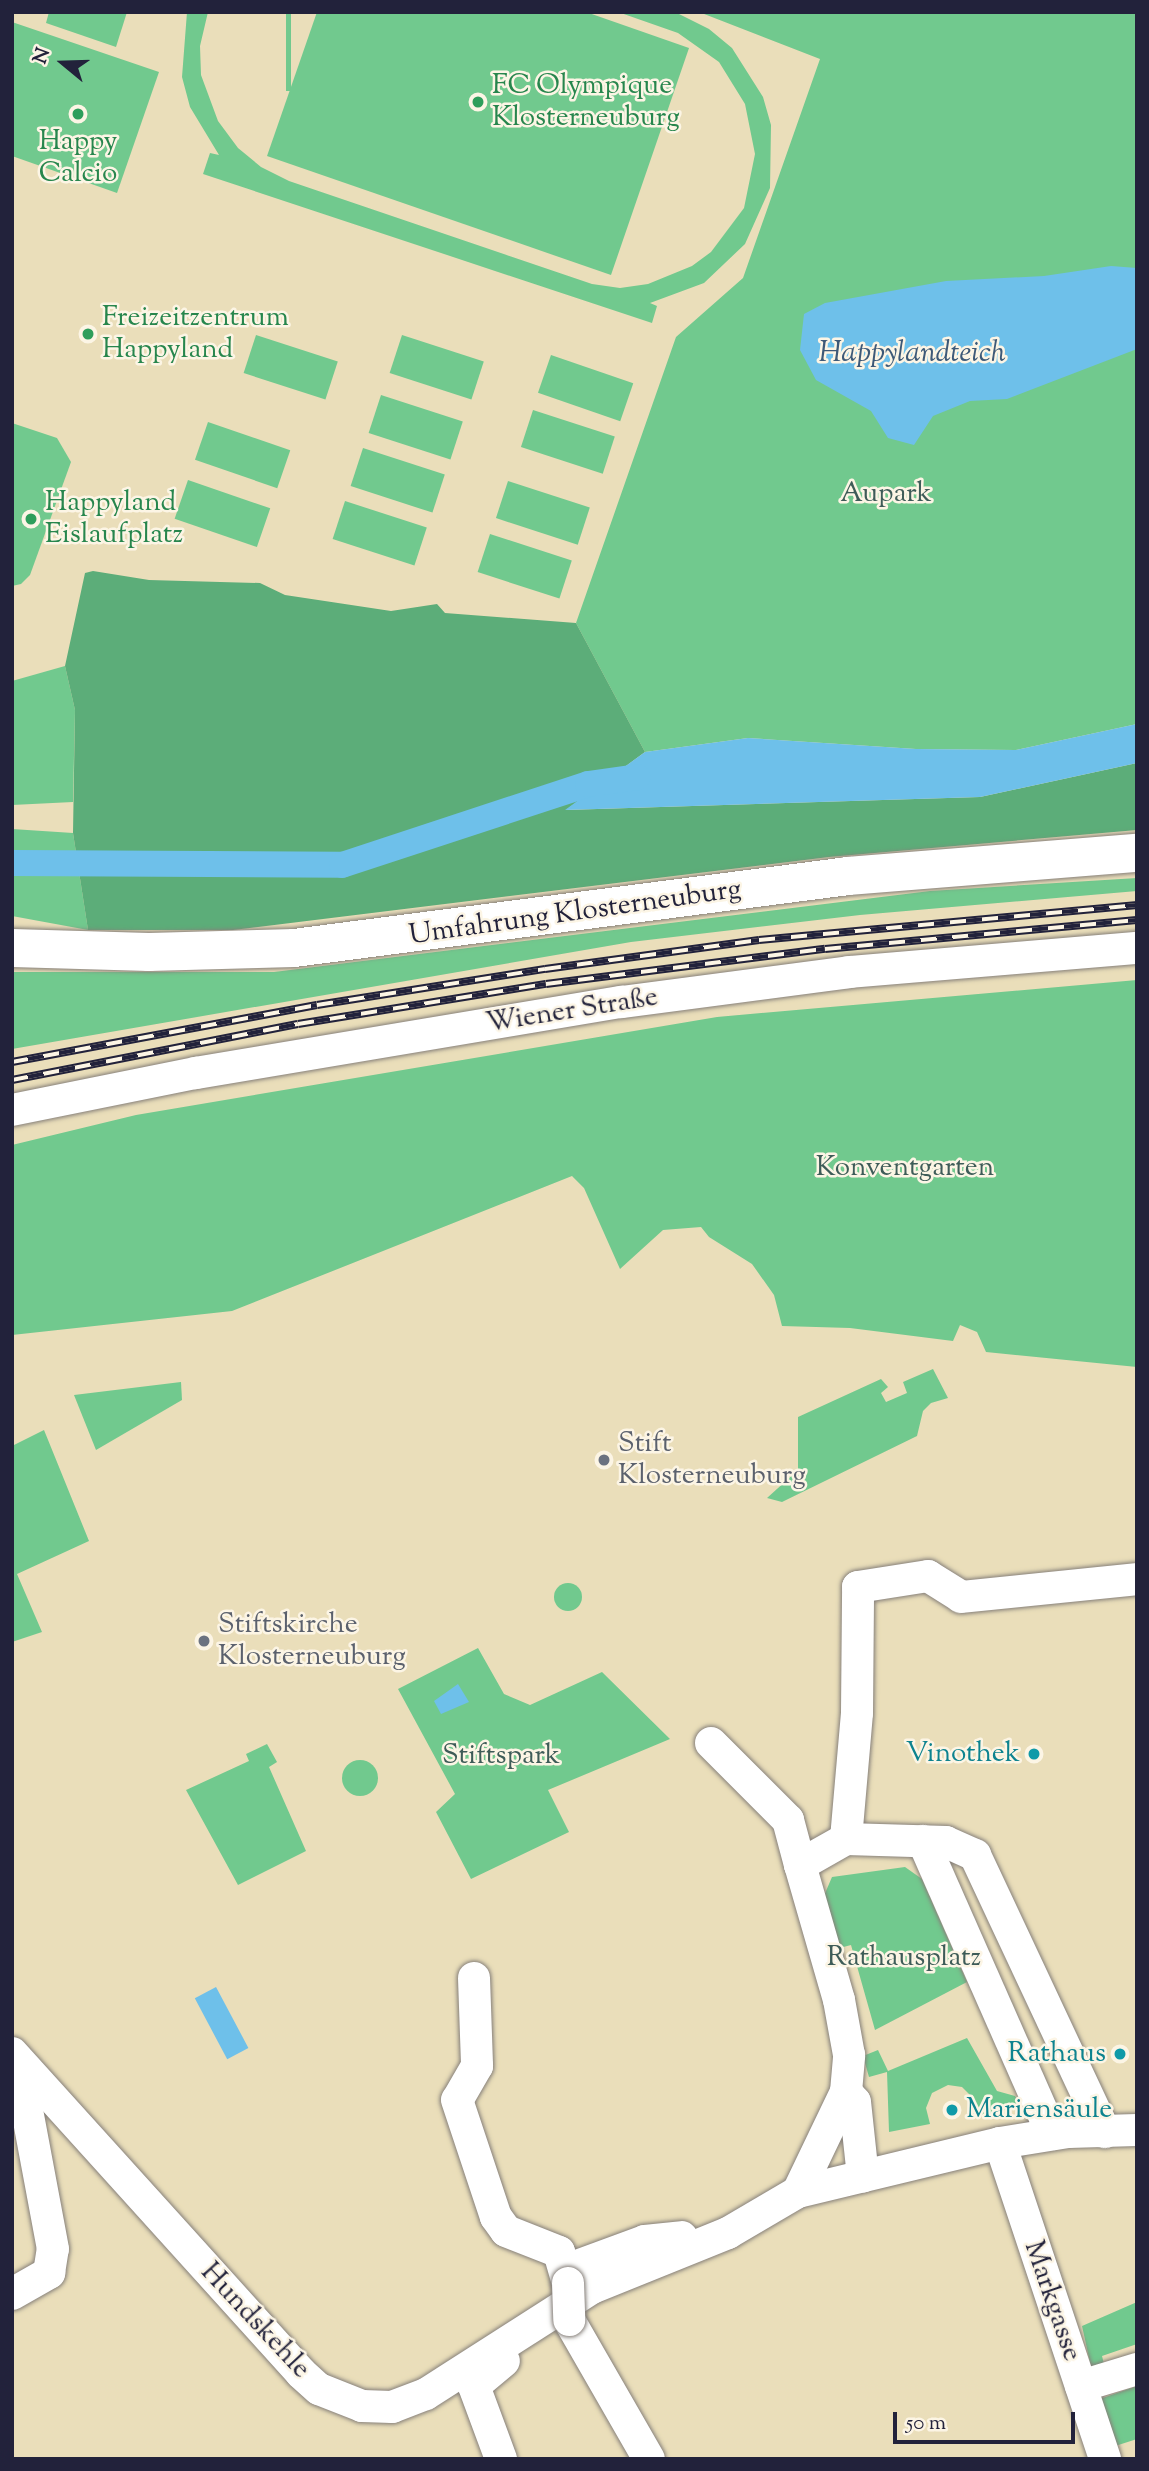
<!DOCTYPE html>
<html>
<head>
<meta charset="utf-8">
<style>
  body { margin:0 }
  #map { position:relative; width:1149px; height:2471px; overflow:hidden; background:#eadeba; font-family:"Sorts Mill Goudy",serif }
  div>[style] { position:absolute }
  .green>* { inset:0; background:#71c98e; transform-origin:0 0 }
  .round { border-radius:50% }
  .forest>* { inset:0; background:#5cad79 }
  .water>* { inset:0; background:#6ec0ea; transform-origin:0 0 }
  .canal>* { height:26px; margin:-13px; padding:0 13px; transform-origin:13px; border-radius:13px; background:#6ec0ea }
  .roads { filter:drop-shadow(0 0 2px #86807a) drop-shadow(0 0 2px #86807a) }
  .minor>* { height:32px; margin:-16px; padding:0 16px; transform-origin:16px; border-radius:16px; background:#fff }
  .major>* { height:38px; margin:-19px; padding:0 19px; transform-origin:19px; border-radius:19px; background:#fff }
  .rail>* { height:8px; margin-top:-4px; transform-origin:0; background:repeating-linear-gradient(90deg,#fcf5e5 0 16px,#22223b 0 32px); box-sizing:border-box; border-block:2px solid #22223b }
  .bridges { filter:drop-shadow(0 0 2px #86807a) drop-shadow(0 0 2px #86807a) }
  .minor-bridge>* { height:32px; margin:-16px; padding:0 16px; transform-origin:16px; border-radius:16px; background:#fff }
  .dots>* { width:19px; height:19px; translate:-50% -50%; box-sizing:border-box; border:4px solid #fcf5e5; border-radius:50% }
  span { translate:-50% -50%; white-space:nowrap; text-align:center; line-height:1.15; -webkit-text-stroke:5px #fcf5e5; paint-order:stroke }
  .leisure-label { font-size:28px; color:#27864d }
  .left { translate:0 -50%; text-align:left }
  .park-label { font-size:28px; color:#3e5c58 }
  .street-label { font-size:28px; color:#22223b }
  .worship-label { font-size:28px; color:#5b616d }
  .culture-label { font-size:28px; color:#0d838f }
  .right { translate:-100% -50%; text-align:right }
  .water-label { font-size:30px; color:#3d5978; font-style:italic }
  .frame { position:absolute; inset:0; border:14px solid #22223b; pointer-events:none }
  .north { position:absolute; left:28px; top:28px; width:70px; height:70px; -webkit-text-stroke:5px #fcf5e5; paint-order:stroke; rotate:289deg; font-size:19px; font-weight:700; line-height:28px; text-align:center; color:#22223b }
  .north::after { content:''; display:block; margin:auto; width:24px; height:32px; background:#22223b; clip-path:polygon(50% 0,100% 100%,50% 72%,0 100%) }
  .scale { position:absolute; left:893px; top:2412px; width:182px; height:32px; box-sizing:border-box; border:4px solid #22223b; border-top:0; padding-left:9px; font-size:21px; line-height:24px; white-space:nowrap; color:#22223b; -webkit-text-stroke:5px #fcf5e5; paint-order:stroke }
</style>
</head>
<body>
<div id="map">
  <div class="green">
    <div style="clip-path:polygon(49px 12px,127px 12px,116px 47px,46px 23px)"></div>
    <div style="clip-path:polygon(187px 12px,208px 12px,200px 46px,201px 75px,218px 121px,238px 148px,261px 167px,289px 181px,592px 284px,620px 288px,648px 284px,692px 266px,711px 252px,744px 208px,755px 154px,745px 104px,719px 62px,678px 33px,618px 12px,675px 12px,709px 29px,732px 48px,763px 97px,771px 125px,770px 188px,745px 244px,704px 283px,650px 303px,657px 306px,652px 323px,203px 174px,210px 153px,219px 155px,190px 107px,182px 77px)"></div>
    <div style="left:286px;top:12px;width:5px;height:79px"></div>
    <div style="clip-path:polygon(317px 12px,586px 12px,689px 48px,611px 275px,267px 156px)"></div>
    <div style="clip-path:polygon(699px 12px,1137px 12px,1137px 724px,1016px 750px,916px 749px,748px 738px,645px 752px,576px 623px,676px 337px,743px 278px,820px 59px)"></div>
    <div style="clip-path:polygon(12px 22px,159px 72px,117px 193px,12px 156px)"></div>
    <div style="left:256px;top:335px;width:86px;height:40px;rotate:18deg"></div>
    <div style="left:402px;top:335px;width:86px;height:40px;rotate:18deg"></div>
    <div style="left:551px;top:355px;width:87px;height:40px;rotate:19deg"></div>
    <div style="left:381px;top:395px;width:86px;height:40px;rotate:18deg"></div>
    <div style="left:533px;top:410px;width:86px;height:39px;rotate:18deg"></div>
    <div style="left:208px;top:422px;width:87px;height:40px;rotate:19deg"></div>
    <div style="clip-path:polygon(12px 423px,57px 438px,71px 462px,30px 575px,21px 584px,12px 586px)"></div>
    <div style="left:363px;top:448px;width:86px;height:40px;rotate:18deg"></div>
    <div style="left:188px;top:480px;width:87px;height:41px;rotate:19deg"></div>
    <div style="left:508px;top:481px;width:86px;height:39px;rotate:18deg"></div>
    <div style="left:345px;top:501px;width:86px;height:40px;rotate:18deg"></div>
    <div style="left:490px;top:534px;width:86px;height:40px;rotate:18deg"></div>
    <div style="clip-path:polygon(65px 666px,75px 710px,73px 802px,12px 805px,12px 681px)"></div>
    <div style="clip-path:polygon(12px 829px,73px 833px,88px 930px,12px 916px)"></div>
    <div style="clip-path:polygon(1137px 878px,1137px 891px,860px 915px,631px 942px,12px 1049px,12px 972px,274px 972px,930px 891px)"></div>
    <div style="clip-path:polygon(1137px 980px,1137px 1367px,986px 1352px,977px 1332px,960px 1325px,953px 1341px,850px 1328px,782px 1326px,774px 1295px,752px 1264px,709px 1237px,701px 1227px,663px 1230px,620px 1269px,584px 1188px,572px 1176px,232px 1311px,12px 1335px,12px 1145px,136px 1115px,717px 1017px)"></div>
    <div style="clip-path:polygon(933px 1369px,948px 1398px,931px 1403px,923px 1411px,917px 1436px,782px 1502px,767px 1498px,798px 1470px,798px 1417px,881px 1379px,888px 1387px,881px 1393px,886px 1402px,907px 1393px,903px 1382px)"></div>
    <div style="clip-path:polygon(181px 1382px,182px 1400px,96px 1450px,74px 1395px)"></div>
    <div style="clip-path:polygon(44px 1430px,89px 1541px,17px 1574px,42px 1632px,12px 1642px,12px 1446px)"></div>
    <div class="round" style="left:554px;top:1583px;width:28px;height:28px"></div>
    <div style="clip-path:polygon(478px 1648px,504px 1694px,530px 1705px,602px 1672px,670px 1739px,548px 1790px,569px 1832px,471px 1879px,436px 1812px,455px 1794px,398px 1689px)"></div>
    <div style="clip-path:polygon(267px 1744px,277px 1762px,269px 1767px,306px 1851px,238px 1885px,186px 1790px,249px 1761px,246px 1754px)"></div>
    <div class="round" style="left:342px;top:1760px;width:36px;height:36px"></div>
    <div style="clip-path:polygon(905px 1867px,922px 1879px,967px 1982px,875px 2030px,851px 1945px,832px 1950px,823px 1898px,832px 1877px)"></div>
    <div style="clip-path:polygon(967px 2038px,997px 2091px,1015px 2096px,1021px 2106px,973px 2118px,970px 2095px,962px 2087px,948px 2085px,932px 2093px,926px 2108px,930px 2124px,889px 2132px,887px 2072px,869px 2077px,863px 2056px,878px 2050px,888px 2071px)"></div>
    <div style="clip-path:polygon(1137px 2302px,1137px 2344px,1102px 2356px,1106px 2372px,1093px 2376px,1082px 2326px)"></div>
    <div style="clip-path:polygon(1137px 2386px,1137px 2439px,1109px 2448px,1094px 2401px)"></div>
  </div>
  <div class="forest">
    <div style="clip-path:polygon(93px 571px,149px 580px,260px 583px,285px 595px,391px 611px,437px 604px,445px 613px,576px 623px,645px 752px,566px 810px,980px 797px,1137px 763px,1137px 830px,829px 857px,233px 930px,88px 930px,73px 833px,75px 710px,65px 666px,85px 573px)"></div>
  </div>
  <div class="water">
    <div style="clip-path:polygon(1111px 266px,1137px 268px,1137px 349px,1007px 399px,970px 401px,933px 416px,914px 445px,888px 438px,871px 411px,816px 380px,800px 350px,804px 314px,825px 303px,946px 281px,1044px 276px)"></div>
    <div style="clip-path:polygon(1137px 724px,1137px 763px,980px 797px,565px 810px,645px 752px,748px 738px,916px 749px,1016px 750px)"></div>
    <div style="clip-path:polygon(458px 1684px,469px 1702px,441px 1714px,434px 1701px)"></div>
    <div style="left:216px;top:1987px;width:69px;height:24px;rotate:62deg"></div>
  </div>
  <div class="canal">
    <div style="left:12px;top:863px;width:330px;rotate:0.3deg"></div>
    <div style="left:342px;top:865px;width:259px;rotate:-18.2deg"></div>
    <div style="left:588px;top:784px;width:50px;rotate:-8deg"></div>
  </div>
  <div class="roads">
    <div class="minor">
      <div style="left:12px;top:1110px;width:188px;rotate:-11.4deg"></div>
      <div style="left:196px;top:1073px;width:432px;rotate:-9.5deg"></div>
      <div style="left:622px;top:1002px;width:229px;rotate:-7.5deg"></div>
      <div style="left:849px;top:972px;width:289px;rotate:-4.8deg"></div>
      <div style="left:711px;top:1743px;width:109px;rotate:45deg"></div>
      <div style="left:788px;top:1820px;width:47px;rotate:75.1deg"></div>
      <div style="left:846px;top:1839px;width:126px;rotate:-85deg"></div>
      <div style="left:857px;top:1713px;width:126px;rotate:-89.5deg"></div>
      <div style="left:858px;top:1587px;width:71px;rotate:-8.9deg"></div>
      <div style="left:928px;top:1576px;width:39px;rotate:32deg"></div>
      <div style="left:961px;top:1597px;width:177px;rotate:-5.8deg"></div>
      <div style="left:923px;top:1841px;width:320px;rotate:66.2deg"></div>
      <div style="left:474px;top:1978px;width:88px;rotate:88deg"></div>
      <div style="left:477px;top:2066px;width:39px;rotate:120deg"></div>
      <div style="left:457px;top:2100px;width:123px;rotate:71.6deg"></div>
      <div style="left:496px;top:2217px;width:17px;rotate:54deg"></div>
      <div style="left:506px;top:2231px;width:57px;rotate:21.6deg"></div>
      <div style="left:559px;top:2252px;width:32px;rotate:74deg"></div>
      <div style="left:12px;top:2053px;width:431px;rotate:47.9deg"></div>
      <div style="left:301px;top:2373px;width:24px;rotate:42deg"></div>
      <div style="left:319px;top:2389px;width:46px;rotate:21.6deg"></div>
      <div style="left:362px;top:2406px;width:30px;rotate:2deg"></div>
      <div style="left:392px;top:2407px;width:36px;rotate:-21deg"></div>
      <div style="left:426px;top:2394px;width:197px;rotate:-32.6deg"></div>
      <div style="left:592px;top:2288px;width:147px;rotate:-22deg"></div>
      <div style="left:728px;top:2233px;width:81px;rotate:-30.4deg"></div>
      <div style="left:798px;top:2192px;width:208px;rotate:-13.6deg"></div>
      <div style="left:1000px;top:2143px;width:69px;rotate:-9.2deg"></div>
      <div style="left:1068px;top:2132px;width:69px;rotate:-1.7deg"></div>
      <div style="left:846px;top:2092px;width:13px;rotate:48deg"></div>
      <div style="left:855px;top:2102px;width:75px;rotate:83.9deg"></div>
      <div style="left:1000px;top:2143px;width:333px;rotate:71.6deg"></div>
      <div style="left:798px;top:2192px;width:111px;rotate:-64.4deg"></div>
      <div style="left:846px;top:2092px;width:37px;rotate:-85deg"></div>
      <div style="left:849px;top:2055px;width:56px;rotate:-100.3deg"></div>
      <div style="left:839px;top:2000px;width:141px;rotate:-106.1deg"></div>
      <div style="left:800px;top:1865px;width:53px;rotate:-29.5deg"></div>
      <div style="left:846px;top:1839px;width:100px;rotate:1.7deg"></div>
      <div style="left:946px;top:1842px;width:32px;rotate:24deg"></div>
      <div style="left:975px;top:1855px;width:306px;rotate:64.9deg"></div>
      <div style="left:566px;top:2270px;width:84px;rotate:-20.2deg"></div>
      <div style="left:645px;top:2241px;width:37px;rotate:-6deg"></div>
      <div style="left:12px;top:2294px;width:43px;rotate:-29.6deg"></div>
      <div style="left:49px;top:2273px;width:24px;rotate:-81deg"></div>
      <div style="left:53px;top:2249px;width:190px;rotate:-100.6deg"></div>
      <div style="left:569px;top:2320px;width:160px;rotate:60.1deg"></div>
      <div style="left:1081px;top:2386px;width:59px;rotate:-16.9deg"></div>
      <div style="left:501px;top:2459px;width:78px;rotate:-110.3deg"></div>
      <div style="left:474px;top:2386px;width:39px;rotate:-40deg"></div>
    </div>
    <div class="major">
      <div style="left:12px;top:948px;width:137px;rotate:1.7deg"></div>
      <div style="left:149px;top:952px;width:145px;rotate:-1.6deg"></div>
      <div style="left:294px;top:948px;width:559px;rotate:-7.4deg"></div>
      <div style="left:848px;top:876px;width:290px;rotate:-4.6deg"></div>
    </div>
  </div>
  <div class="rail">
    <div style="left:12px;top:1062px;width:310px;rotate:-10.6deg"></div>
    <div style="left:317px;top:1005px;width:231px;rotate:-9deg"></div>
    <div style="left:545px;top:969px;width:216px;rotate:-7.7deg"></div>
    <div style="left:759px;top:940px;width:380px;rotate:-5.3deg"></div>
    <div style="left:12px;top:1080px;width:291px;rotate:-11.1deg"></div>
    <div style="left:298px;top:1024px;width:251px;rotate:-9.2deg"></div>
    <div style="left:546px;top:984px;width:281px;rotate:-7.2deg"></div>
    <div style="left:825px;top:949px;width:313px;rotate:-5.3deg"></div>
  </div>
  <div class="bridges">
    <div class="minor-bridge">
      <div style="left:568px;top:2283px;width:37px;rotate:88deg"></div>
    </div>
  </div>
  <div class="dots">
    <div style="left:478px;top:102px;background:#2e9e5b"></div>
    <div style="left:78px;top:114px;background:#2e9e5b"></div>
    <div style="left:88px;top:334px;background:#2e9e5b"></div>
    <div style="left:31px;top:519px;background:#2e9e5b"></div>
    <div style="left:604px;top:1460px;background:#6b7280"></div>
    <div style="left:204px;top:1641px;background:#6b7280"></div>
    <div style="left:1034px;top:1754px;background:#0f9aa8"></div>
    <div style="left:1120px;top:2054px;background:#0f9aa8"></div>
    <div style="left:952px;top:2110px;background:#0f9aa8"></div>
  </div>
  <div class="leisure-label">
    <span class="left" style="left:492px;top:102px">FC Olympique<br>Klosterneuburg</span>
    <span style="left:78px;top:158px">Happy<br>Calcio</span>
    <span class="left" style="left:102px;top:334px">Freizeitzentrum<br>Happyland</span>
    <span class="left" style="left:45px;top:519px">Happyland<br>Eislaufplatz</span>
  </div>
  <div class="park-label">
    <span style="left:886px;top:494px">Aupark</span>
    <span style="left:905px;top:1168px">Konventgarten</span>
    <span style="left:501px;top:1756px">Stiftspark</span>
    <span style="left:904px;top:1958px">Rathausplatz</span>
  </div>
  <div class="street-label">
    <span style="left:575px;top:913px;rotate:-8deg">Umfahrung Klosterneuburg</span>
    <span style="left:572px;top:1011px;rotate:-9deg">Wiener Straße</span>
    <span style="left:1052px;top:2301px;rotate:71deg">Markgasse</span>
    <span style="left:255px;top:2321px;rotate:47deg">Hundskehle</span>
  </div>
  <div class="worship-label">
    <span class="left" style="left:618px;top:1460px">Stift<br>Klosterneuburg</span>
    <span class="left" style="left:218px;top:1641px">Stiftskirche<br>Klosterneuburg</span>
  </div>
  <div class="culture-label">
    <span class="right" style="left:1020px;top:1754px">Vinothek</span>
    <span class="right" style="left:1106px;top:2054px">Rathaus</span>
    <span class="left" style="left:966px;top:2110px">Mariensäule</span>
  </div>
  <div class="water-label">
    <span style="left:912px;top:354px">Happylandteich</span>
  </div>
  <div class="frame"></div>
  <div class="north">N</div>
  <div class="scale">50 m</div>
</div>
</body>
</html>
